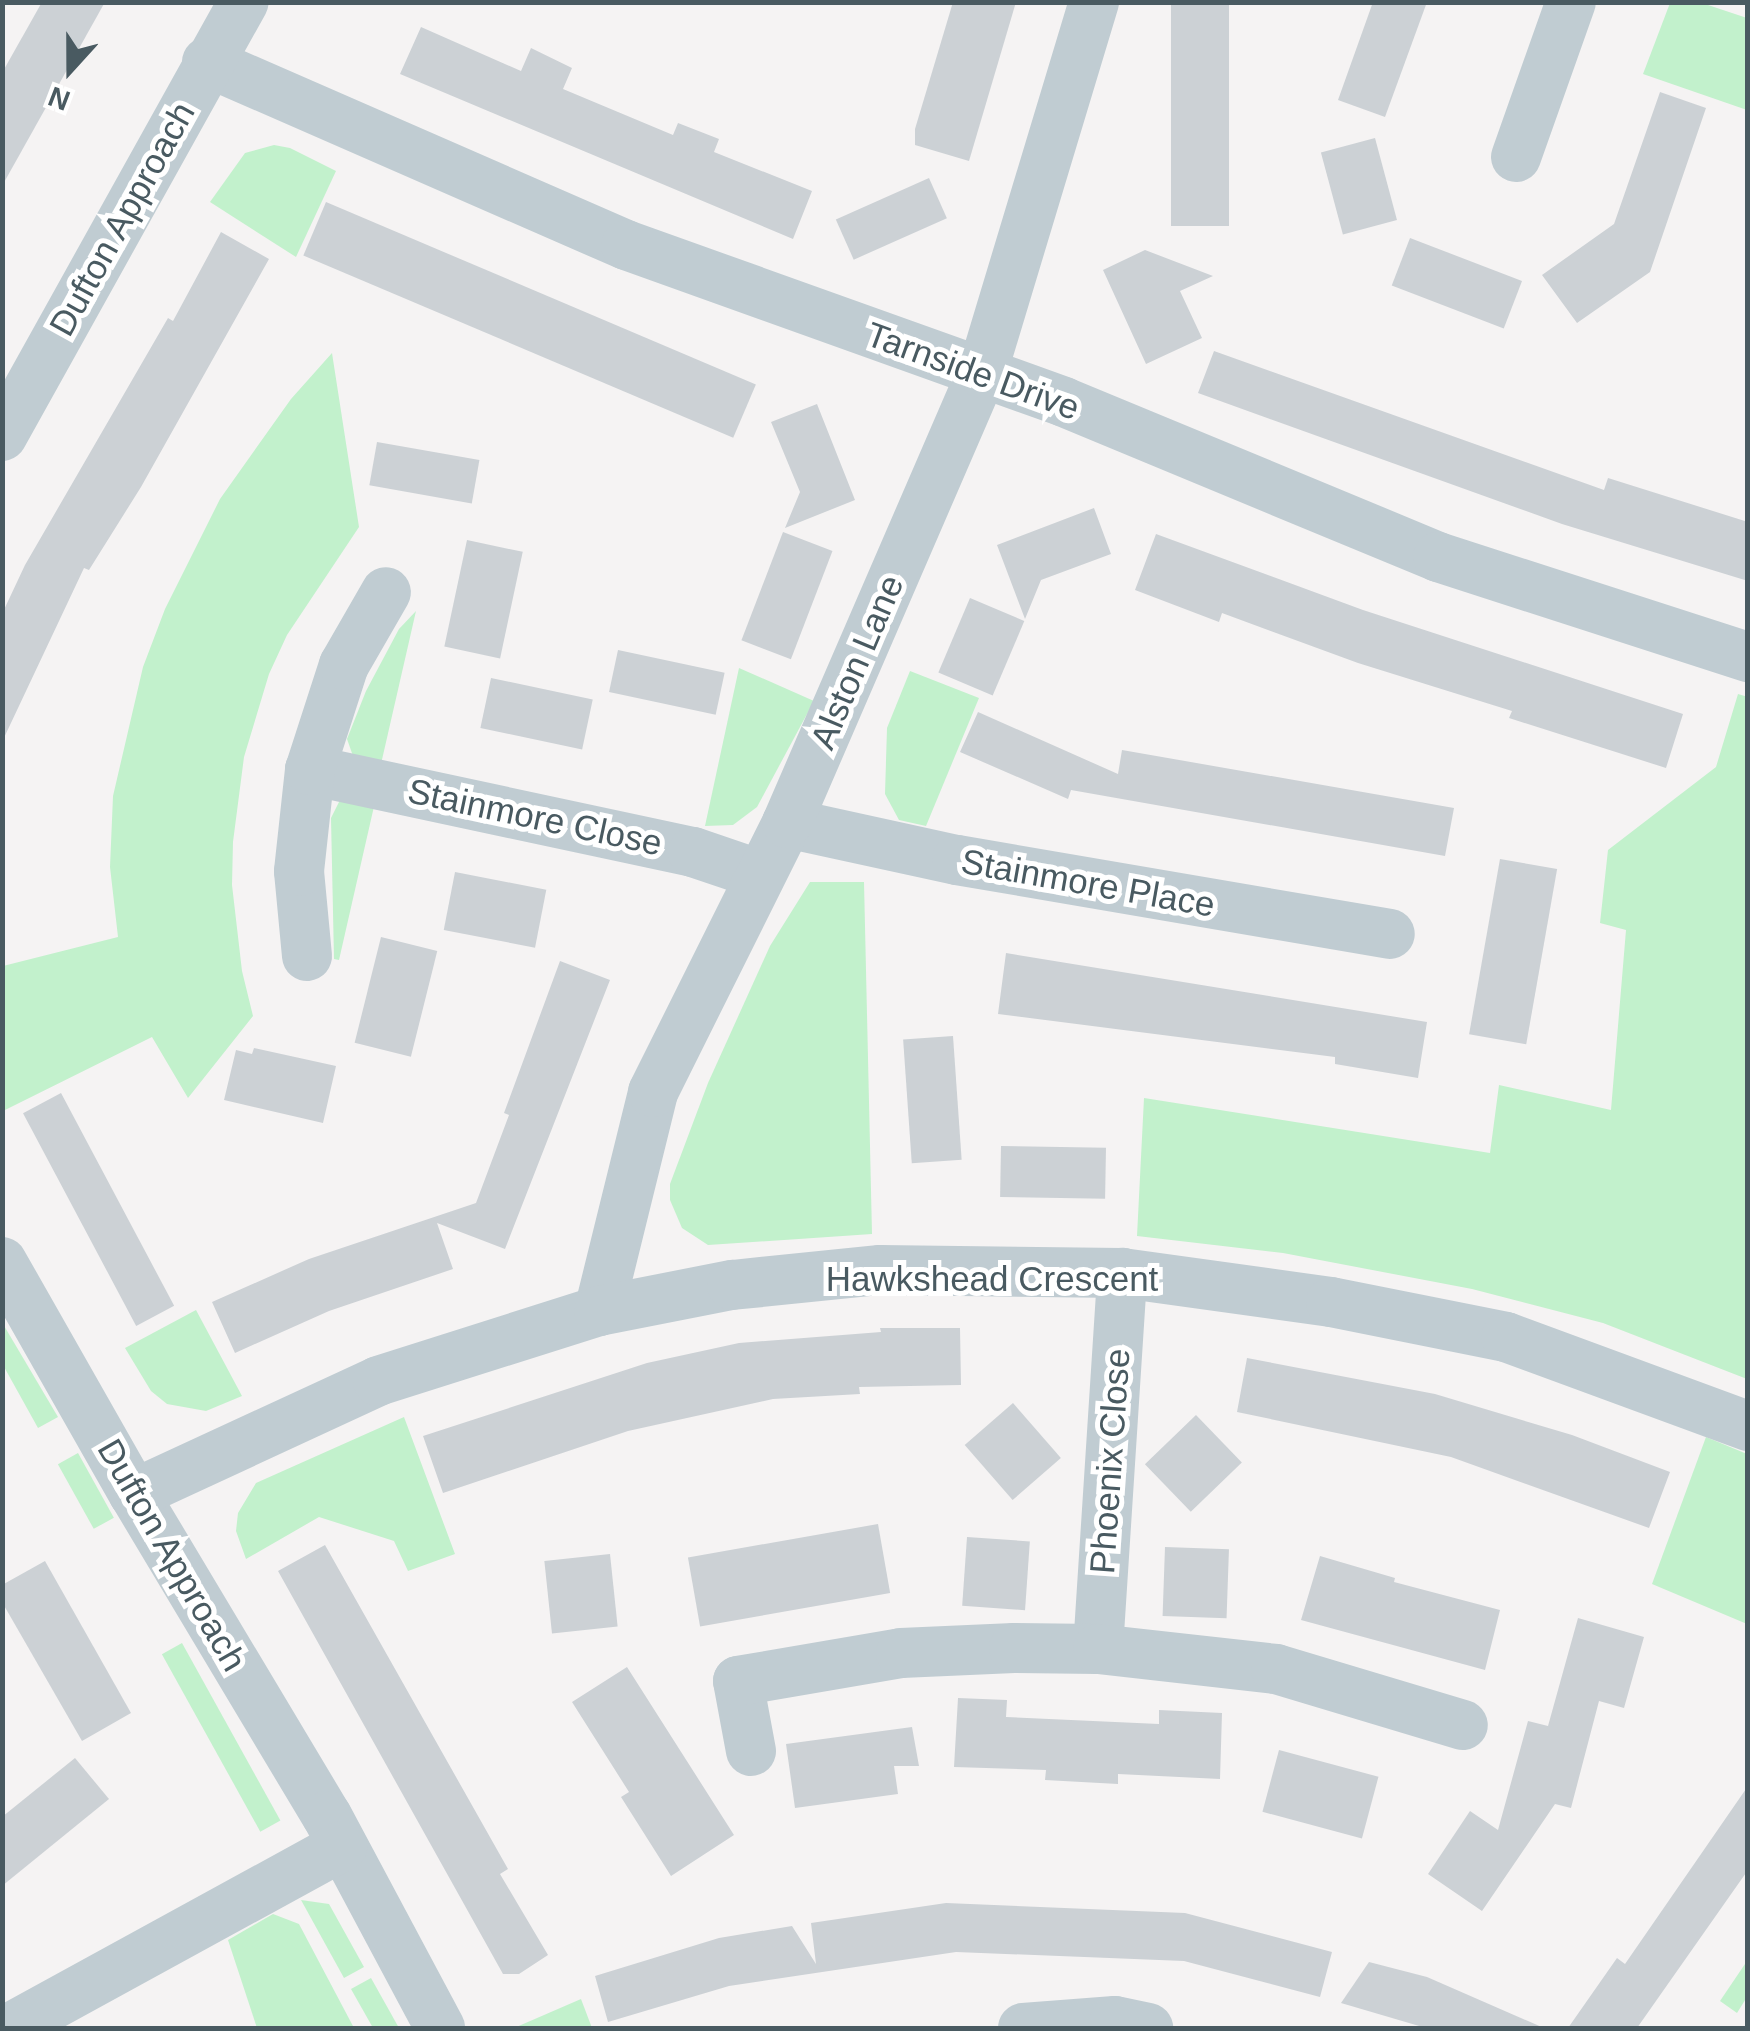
<!DOCTYPE html>
<html>
<head>
<meta charset="utf-8">
<style>
  body { margin:0 }
  #map { position:relative; width:1750px; height:2031px; overflow:hidden; background:#f5f3f3; font-family:Helvetica,sans-serif }
  div>[style] { position:absolute }
  .green>* { inset:0; background:#c2f1cc; transform-origin:0 0 }
  .building>* { inset:0; background:#ccd1d5; transform-origin:0 0 }
  .street>* { height:50px; margin:-25px; padding:0 25px; transform-origin:25px; border-radius:25px; background:#c0ccd2 }
  span { translate:-50% -50%; white-space:nowrap; text-align:center; line-height:1.15; -webkit-text-stroke:10px #fff; paint-order:stroke }
  .street-label { font-size:35px; color:#495a61 }
  .frame { position:absolute; inset:0; border:5px solid #495a61; pointer-events:none }
  .north { position:absolute; left:20px; top:20px; width:100px; height:100px; -webkit-text-stroke:8px #fff; paint-order:stroke; rotate:201deg; font-size:28px; font-weight:700; line-height:40px; text-align:center; color:#495a61 }
  .north::after { content:''; display:block; margin:auto; width:35px; height:45px; background:#495a61; clip-path:polygon(50% 0,100% 100%,50% 72%,0 100%) }
</style>
</head>
<body>
<div id="map">
  <div class="green">
    <div style="clip-path:polygon(1670px 3px,1702px 3px,1747px 18px,1747px 110px,1643px 74px)"></div>
    <div style="clip-path:polygon(274px 145px,290px 148px,336px 171px,296px 257px,210px 202px,245px 153px)"></div>
    <div style="clip-path:polygon(332px 353px,359px 527px,287px 635px,269px 674px,244px 757px,233px 842px,232px 885px,242px 971px,253px 1016px,188px 1098px,152px 1037px,3px 1111px,3px 966px,118px 937px,110px 867px,113px 796px,143px 667px,165px 609px,220px 499px,291px 399px)"></div>
    <div style="clip-path:polygon(416px 611px,381px 764px,353px 756px,347px 739px,366px 691px,399px 629px)"></div>
    <div style="clip-path:polygon(739px 668px,814px 701px,757px 807px,733px 825px,705px 826px)"></div>
    <div style="clip-path:polygon(910px 671px,979px 698px,926px 826px,899px 820px,885px 794px,887px 728px)"></div>
    <div style="clip-path:polygon(1738px 694px,1748px 697px,1747px 1379px,1603px 1323px,1472px 1289px,1283px 1253px,1137px 1236px,1144px 1098px,1490px 1153px,1499px 1085px,1611px 1110px,1626px 930px,1600px 923px,1608px 850px,1716px 767px)"></div>
    <div style="clip-path:polygon(340px 800px,375px 802px,339px 960px,334px 959px,331px 818px)"></div>
    <div style="clip-path:polygon(864px 882px,872px 1234px,708px 1245px,682px 1228px,670px 1200px,670px 1184px,708px 1083px,770px 946px,810px 882px)"></div>
    <div style="clip-path:polygon(196px 1310px,242px 1396px,206px 1411px,167px 1404px,151px 1391px,125px 1348px)"></div>
    <div style="clip-path:polygon(3px 1324px,58px 1417px,38px 1428px,3px 1365px)"></div>
    <div style="clip-path:polygon(404px 1417px,455px 1554px,408px 1571px,394px 1541px,319px 1517px,246px 1559px,236px 1531px,238px 1513px,256px 1483px)"></div>
    <div style="clip-path:polygon(1706px 1437px,1747px 1454px,1747px 1624px,1652px 1584px)"></div>
    <div style="left:78px;top:1453px;width:74px;height:23px;rotate:61deg"></div>
    <div style="left:182px;top:1643px;width:203px;height:23px;rotate:61deg"></div>
    <div style="clip-path:polygon(301px 1900px,329px 1904px,364px 1967px,344px 1978px)"></div>
    <div style="clip-path:polygon(273px 1914px,299px 1924px,354px 2028px,257px 2028px,228px 1940px)"></div>
    <div style="clip-path:polygon(1747px 1961px,1747px 1997px,1737px 2013px,1720px 2001px)"></div>
    <div style="clip-path:polygon(371px 1978px,399px 2028px,373px 2028px,351px 1989px)"></div>
    <div style="clip-path:polygon(581px 1999px,592px 2028px,514px 2028px)"></div>
  </div>
  <div class="building">
    <div style="clip-path:polygon(42px 2px,105px 2px,2px 186px,2px 73px)"></div>
    <div style="clip-path:polygon(953px 2px,1016px 2px,969px 161px,915px 145px,915px 129px)"></div>
    <div style="left:1171px;top:2px;width:58px;height:224px"></div>
    <div style="clip-path:polygon(1373px 2px,1427px 2px,1385px 117px,1338px 100px)"></div>
    <div style="clip-path:polygon(421px 27px,521px 71px,531px 48px,572px 68px,563px 89px,673px 135px,678px 123px,719px 139px,714px 152px,812px 191px,793px 239px,400px 74px)"></div>
    <div style="clip-path:polygon(1660px 92px,1706px 108px,1650px 272px,1577px 323px,1542px 275px,1614px 224px)"></div>
    <div style="left:1375px;top:138px;width:85px;height:56px;rotate:75deg"></div>
    <div style="left:929px;top:178px;width:44px;height:102px;rotate:66deg"></div>
    <div style="left:326px;top:202px;width:467px;height:58px;rotate:23deg"></div>
    <div style="clip-path:polygon(221px 232px,269px 259px,141px 487px,89px 570px,84px 568px,2px 742px,2px 614px,25px 565px,168px 318px,173px 321px)"></div>
    <div style="left:1410px;top:238px;width:120px;height:51px;rotate:21deg"></div>
    <div style="clip-path:polygon(1145px 250px,1213px 276px,1180px 291px,1202px 338px,1146px 364px,1103px 270px)"></div>
    <div style="clip-path:polygon(1214px 351px,1604px 490px,1608px 478px,1748px 522px,1748px 581px,1562px 524px,1198px 393px)"></div>
    <div style="clip-path:polygon(817px 404px,855px 500px,785px 528px,800px 492px,771px 422px)"></div>
    <div style="left:377px;top:442px;width:104px;height:44px;rotate:10deg"></div>
    <div style="clip-path:polygon(1094px 508px,1111px 554px,1041px 580px,1025px 619px,997px 545px)"></div>
    <div style="left:783px;top:532px;width:53px;height:116px;rotate:21deg"></div>
    <div style="clip-path:polygon(1156px 534px,1363px 610px,1683px 714px,1666px 768px,1509px 718px,1512px 711px,1358px 663px,1222px 613px,1219px 622px,1135px 590px)"></div>
    <div style="left:467px;top:540px;width:57px;height:109px;rotate:12deg"></div>
    <div style="left:970px;top:598px;width:59px;height:81px;rotate:23deg"></div>
    <div style="left:618px;top:650px;width:109px;height:43px;rotate:12deg"></div>
    <div style="left:491px;top:678px;width:104px;height:51px;rotate:12deg"></div>
    <div style="clip-path:polygon(978px 712px,1118px 774px,1122px 750px,1454px 808px,1445px 856px,1071px 790px,1068px 799px,960px 752px)"></div>
    <div style="left:1500px;top:859px;width:58px;height:178px;rotate:10deg"></div>
    <div style="left:455px;top:872px;width:93px;height:59px;rotate:11deg"></div>
    <div style="left:381px;top:937px;width:58px;height:109px;rotate:14deg"></div>
    <div style="clip-path:polygon(1006px 953px,1427px 1022px,1418px 1078px,1335px 1064px,1335px 1057px,998px 1014px)"></div>
    <div style="clip-path:polygon(560px 961px,610px 980px,505px 1249px,437px 1223px,453px 1269px,329px 1311px,235px 1353px,212px 1302px,309px 1259px,476px 1203px,509px 1115px,504px 1113px)"></div>
    <div style="left:953px;top:1036px;width:124px;height:50px;rotate:86deg"></div>
    <div style="clip-path:polygon(254px 1048px,336px 1066px,323px 1123px,224px 1100px,236px 1050px,252px 1054px)"></div>
    <div style="left:61px;top:1093px;width:241px;height:43px;rotate:62deg"></div>
    <div style="left:1001px;top:1146px;width:105px;height:51px;rotate:1deg"></div>
    <div style="clip-path:polygon(880px 1328px,960px 1328px,961px 1385px,859px 1387px,860px 1394px,773px 1399px,628px 1431px,443px 1493px,423px 1436px,647px 1363px,739px 1343px,881px 1332px)"></div>
    <div style="clip-path:polygon(1247px 1358px,1435px 1394px,1572px 1435px,1670px 1472px,1649px 1528px,1451px 1457px,1237px 1412px)"></div>
    <div style="left:1013px;top:1403px;width:73px;height:64px;rotate:49deg"></div>
    <div style="left:1196px;top:1415px;width:66px;height:71px;rotate:46deg"></div>
    <div style="left:878px;top:1524px;width:70px;height:193px;rotate:80deg"></div>
    <div style="left:967px;top:1537px;width:63px;height:69px;rotate:4deg"></div>
    <div style="clip-path:polygon(325px 1545px,508px 1869px,500px 1874px,548px 1955px,519px 1974px,503px 1974px,278px 1571px)"></div>
    <div style="left:1165px;top:1547px;width:64px;height:69px;rotate:2deg"></div>
    <div style="left:610px;top:1554px;width:73px;height:66px;rotate:84deg"></div>
    <div style="clip-path:polygon(1320px 1556px,1395px 1578px,1394px 1582px,1500px 1610px,1485px 1670px,1301px 1620px)"></div>
    <div style="clip-path:polygon(45px 1561px,131px 1713px,82px 1741px,2px 1602px,2px 1585px)"></div>
    <div style="clip-path:polygon(1578px 1618px,1644px 1637px,1624px 1708px,1599px 1701px,1571px 1808px,1555px 1804px,1482px 1911px,1428px 1874px,1470px 1811px,1498px 1830px,1528px 1721px,1548px 1726px)"></div>
    <div style="clip-path:polygon(627px 1667px,734px 1835px,671px 1876px,621px 1797px,629px 1792px,572px 1702px)"></div>
    <div style="clip-path:polygon(958px 1698px,1007px 1700px,1006px 1717px,1159px 1724px,1159px 1710px,1222px 1713px,1220px 1779px,1118px 1774px,1118px 1784px,1045px 1780px,1046px 1770px,954px 1767px)"></div>
    <div style="clip-path:polygon(912px 1727px,919px 1766px,894px 1766px,898px 1794px,795px 1808px,786px 1744px)"></div>
    <div style="left:1279px;top:1750px;width:103px;height:64px;rotate:15deg"></div>
    <div style="clip-path:polygon(75px 1758px,109px 1799px,2px 1886px,2px 1817px)"></div>
    <div style="clip-path:polygon(1748px 1786px,1748px 1870px,1637px 2028px,1568px 2028px,1617px 1958px,1625px 1964px)"></div>
    <div style="clip-path:polygon(946px 1903px,1185px 1913px,1332px 1952px,1320px 1997px,1184px 1961px,956px 1952px,729px 1986px,608px 2022px,595px 1976px,719px 1938px,792px 1926px,816px 1964px,811px 1923px)"></div>
    <div style="clip-path:polygon(1369px 1962px,1427px 1977px,1544px 2028px,1426px 2028px,1341px 2003px)"></div>
  </div>
  <div class="street">
    <div style="left:207px;top:62px;width:457px;rotate:23.6deg"></div>
    <div style="left:626px;top:245px;width:465px;rotate:19.7deg"></div>
    <div style="left:1064px;top:402px;width:405px;rotate:22.5deg"></div>
    <div style="left:1438px;top:557px;width:326px;rotate:17.9deg"></div>
    <div style="left:1516px;top:157px;width:164px;rotate:-70.5deg"></div>
    <div style="left:2px;top:436px;width:497px;rotate:-60.9deg"></div>
    <div style="left:310px;top:770px;width:392px;rotate:12.1deg"></div>
    <div style="left:693px;top:852px;width:69px;rotate:18.7deg"></div>
    <div style="left:787px;top:823px;width:174px;rotate:12.3deg"></div>
    <div style="left:957px;top:860px;width:439px;rotate:9.7deg"></div>
    <div style="left:307px;top:956px;width:85px;rotate:-95.4deg"></div>
    <div style="left:299px;top:871px;width:102px;rotate:-83.8deg"></div>
    <div style="left:310px;top:770px;width:110px;rotate:-72.1deg"></div>
    <div style="left:344px;top:665px;width:84px;rotate:-60.1deg"></div>
    <div style="left:2px;top:1262px;width:267px;rotate:60.4deg"></div>
    <div style="left:134px;top:1494px;width:375px;rotate:59.1deg"></div>
    <div style="left:327px;top:1816px;width:240px;rotate:61.9deg"></div>
    <div style="left:599px;top:1311px;width:226px;rotate:-76.1deg"></div>
    <div style="left:653px;top:1092px;width:301px;rotate:-63.5deg"></div>
    <div style="left:787px;top:823px;width:490px;rotate:-66.6deg"></div>
    <div style="left:982px;top:373px;width:388px;rotate:-73.2deg"></div>
    <div style="left:134px;top:1494px;width:269px;rotate:-24.8deg"></div>
    <div style="left:378px;top:1381px;width:232px;rotate:-17.6deg"></div>
    <div style="left:599px;top:1311px;width:136px;rotate:-11.1deg"></div>
    <div style="left:732px;top:1285px;width:149px;rotate:-5.8deg"></div>
    <div style="left:880px;top:1270px;width:242px;rotate:0.7deg"></div>
    <div style="left:1122px;top:1273px;width:211px;rotate:7.9deg"></div>
    <div style="left:1331px;top:1302px;width:178px;rotate:11.3deg"></div>
    <div style="left:1506px;top:1337px;width:258px;rotate:20.2deg"></div>
    <div style="left:1098px;top:1649px;width:377px;rotate:-86.3deg"></div>
    <div style="left:751px;top:1751px;width:71px;rotate:-100.5deg"></div>
    <div style="left:738px;top:1681px;width:165px;rotate:-9.7deg"></div>
    <div style="left:901px;top:1653px;width:113px;rotate:-2.5deg"></div>
    <div style="left:1014px;top:1648px;width:84px;rotate:0.7deg"></div>
    <div style="left:1098px;top:1649px;width:179px;rotate:6.4deg"></div>
    <div style="left:1276px;top:1669px;width:195px;rotate:16.7deg"></div>
    <div style="left:10px;top:2028px;width:379px;rotate:-28.7deg"></div>
    <div style="left:1023px;top:2028px;width:92px;rotate:-4.4deg"></div>
    <div style="left:1115px;top:2021px;width:34px;rotate:12deg"></div>
  </div>
  <div class="street-label">
    <span style="left:122px;top:219px;rotate:-61deg">Dufton Approach</span>
    <span style="left:973px;top:371px;rotate:20deg">Tarnside Drive</span>
    <span style="left:857px;top:662px;rotate:-67deg">Alston Lane</span>
    <span style="left:535px;top:817px;rotate:12deg">Stainmore Close</span>
    <span style="left:1088px;top:883px;rotate:10deg">Stainmore Place</span>
    <span style="left:992px;top:1279px">Hawkshead Crescent</span>
    <span style="left:1110px;top:1461px;rotate:-86deg">Phoenix Close</span>
    <span style="left:172px;top:1555px;rotate:60deg">Dufton Approach</span>
  </div>
  <div class="frame"></div>
  <div class="north">N</div>
</div>
</body>
</html>
